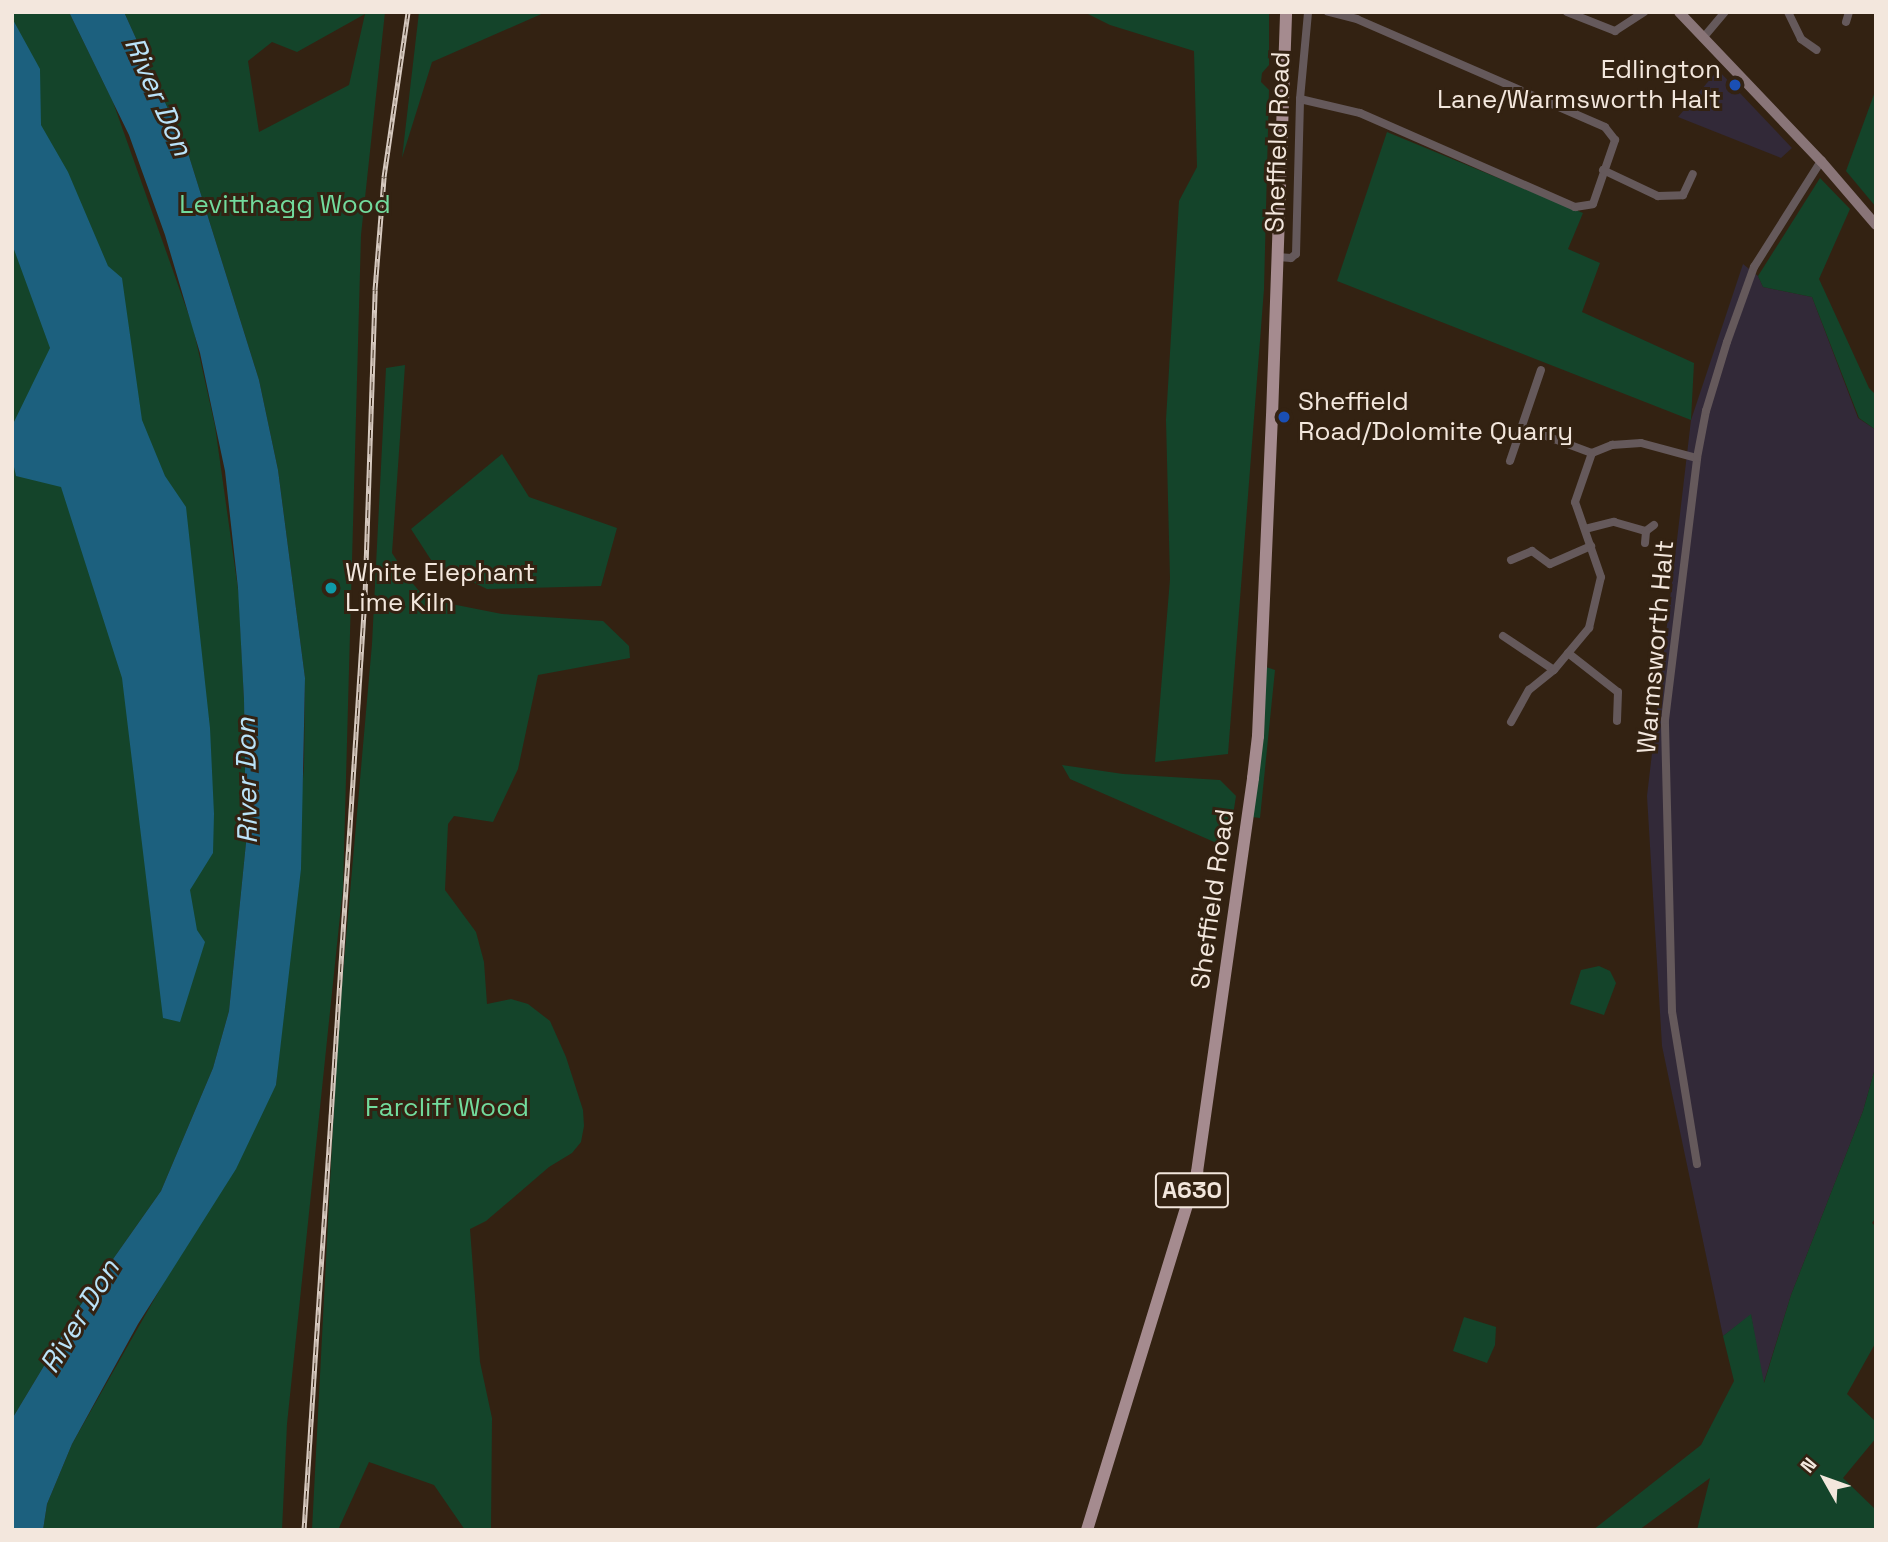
<!DOCTYPE html>
<html>
<head>
<meta charset="utf-8">
<style>
  body { margin:0 }
  #map { position:relative; width:1888px; height:1542px; overflow:hidden; background:#332212; font-family:"Space Grotesk",sans-serif }
  div>[style] { position:absolute }
  .commercial>* { inset:0; background:#322938 }
  .green>* { inset:0; background:#14442a }
  .water>* { inset:0; background:#1c607e }
  .minor>* { height:8px; margin:-4px; padding:0 4px; transform-origin:4px; border-radius:4px; background:#65595b }
  .secondary>* { height:10px; margin:-5px; padding:0 5px; transform-origin:5px; border-radius:5px; background:#897578 }
  .primary>* { height:12px; margin:-6px; padding:0 6px; transform-origin:6px; border-radius:6px; background:#a58b8f }
  .rail>* { height:5px; margin-top:-2.5px; transform-origin:0; background:repeating-linear-gradient(90deg,#332212 0 8px,#d7cac0 0 16px); box-sizing:border-box; border-block:2px solid #d7cac0 }
  .dots>* { width:19px; height:19px; translate:-50% -50%; box-sizing:border-box; border:4px solid #332212; border-radius:50% }
  span { translate:-50% -50%; white-space:nowrap; text-align:center; line-height:1.15; -webkit-text-stroke:6px #332212; paint-order:stroke }
  .shield-label span { padding:2px 5px; background:#332212; border:2px solid; border-radius:5px; -webkit-text-stroke-width:0 }
  .shield-label { font-size:24px; color:#f3e7dd; font-weight:700 }
  .poi-label { font-size:26px; color:#f3e7dd }
  .right { translate:-100% -50%; text-align:right }
  .left { translate:0 -50%; text-align:left }
  .street-label { font-size:26px; color:#f3e7dd }
  .park-label { font-size:26px; color:#72db9d }
  .water-label { font-size:28px; color:#bae3f9; font-style:italic }
  .frame { position:absolute; inset:0; border:14px solid #f3e7dd; pointer-events:none }
  .north { position:absolute; left:1790px; top:1444px; width:70px; height:70px; -webkit-text-stroke:5px #332212; paint-order:stroke; rotate:310deg; font-size:19px; font-weight:700; line-height:28px; text-align:center; color:#f3e7dd }
  .north::after { content:''; display:block; margin:auto; width:24px; height:32px; background:#f3e7dd; clip-path:polygon(50% 0,100% 100%,50% 72%,0 100%) }
</style>
</head>
<body>
<div id="map">
  <div class="commercial">
    <div style="clip-path:polygon(1718px 70px,1792px 148px,1781px 158px,1678px 117px)"></div>
    <div style="clip-path:polygon(1743px 264px,1758px 276px,1763px 287px,1812px 297px,1858px 418px,1876px 430px,1876px 1065px,1863px 1111px,1791px 1295px,1763px 1385px,1751px 1315px,1723px 1336px,1662px 1046px,1647px 796px,1691px 420px)"></div>
  </div>
  <div class="green">
    <div style="clip-path:polygon(12px 12px,69px 12px,113px 102px,193px 327px,215px 426px,239px 596px,244px 700px,246px 843px,229px 1011px,213px 1068px,161px 1191px,80px 1306px,12px 1419px)"></div>
    <div style="clip-path:polygon(evenodd,124px 12px,385px 12px,361px 235px,343px 887px,287px 1424px,282px 1530px,43px 1530px,47px 1504px,72px 1444px,276px 1085px,304px 767px,305px 678px,278px 470px,259px 380px,188px 153px,124px 12px,365px 14px,349px 85px,259px 132px,248px 61px,272px 42px,297px 52px,365px 14px)"></div>
    <div style="clip-path:polygon(419px 12px,546px 12px,432px 62px,402px 158px)"></div>
    <div style="clip-path:polygon(1084px 12px,1269px 12px,1269px 65px,1262px 73px,1261px 82px,1269px 90px,1264px 289px,1228px 754px,1155px 762px,1170px 579px,1166px 420px,1179px 201px,1197px 167px,1194px 51px,1110px 25px)"></div>
    <div style="clip-path:polygon(1876px 89px,1876px 207px,1846px 171px)"></div>
    <div style="clip-path:polygon(1387px 132px,1583px 213px,1568px 249px,1600px 263px,1582px 312px,1694px 363px,1691px 420px,1337px 281px)"></div>
    <div style="clip-path:polygon(1820px 178px,1850px 209px,1819px 279px,1869px 388px,1876px 395px,1876px 430px,1859px 418px,1812px 297px,1763px 287px,1758px 276px)"></div>
    <div style="clip-path:polygon(405px 365px,392px 553px,409px 579px,426px 599px,502px 614px,603px 621px,629px 646px,630px 658px,538px 675px,518px 769px,493px 822px,454px 816px,448px 824px,445px 890px,476px 932px,484px 962px,487px 1004px,511px 999px,528px 1004px,550px 1021px,566px 1057px,583px 1110px,584px 1126px,581px 1142px,572px 1153px,549px 1167px,486px 1221px,470px 1229px,480px 1362px,492px 1418px,491px 1530px,465px 1530px,434px 1485px,369px 1462px,338px 1530px,312px 1530px,338px 1029px,372px 644px,386px 368px)"></div>
    <div style="clip-path:polygon(502px 454px,529px 497px,617px 528px,601px 586px,487px 589px,433px 563px,411px 529px)"></div>
    <div style="clip-path:polygon(1266px 667px,1275px 670px,1260px 818px,1252px 817px)"></div>
    <div style="clip-path:polygon(1062px 765px,1123px 774px,1220px 780px,1236px 796px,1228px 848px,1070px 779px)"></div>
    <div style="clip-path:polygon(1599px 966px,1610px 971px,1616px 983px,1604px 1015px,1570px 1004px,1581px 970px)"></div>
    <div style="clip-path:polygon(1876px 1065px,1876px 1217px,1872px 1223px,1876px 1227px,1876px 1342px,1847px 1394px,1876px 1422px,1876px 1438px,1843px 1478px,1876px 1510px,1876px 1530px,1697px 1530px,1710px 1478px,1639px 1530px,1593px 1530px,1701px 1445px,1734px 1381px,1723px 1336px,1751px 1314px,1764px 1383px,1791px 1295px,1863px 1111px)"></div>
    <div style="clip-path:polygon(1464px 1317px,1496px 1327px,1495px 1345px,1487px 1363px,1453px 1351px)"></div>
  </div>
  <div class="water">
    <div style="clip-path:polygon(69px 12px,124px 12px,188px 153px,259px 380px,278px 470px,305px 678px,301px 869px,276px 1085px,236px 1169px,138px 1324px,72px 1444px,47px 1504px,43px 1530px,12px 1530px,12px 1419px,80px 1306px,161px 1191px,213px 1068px,229px 1011px,246px 843px,244px 700px,238px 588px,225px 471px,200px 353px,165px 235px,129px 135px)"></div>
    <div style="clip-path:polygon(12px 18px,40px 69px,41px 125px,68px 172px,108px 266px,122px 278px,142px 420px,165px 476px,186px 507px,210px 728px,214px 814px,213px 853px,190px 890px,197px 930px,205px 942px,180px 1022px,163px 1018px,122px 678px,61px 487px,16px 476px,12px 458px,12px 426px,50px 348px,12px 244px)"></div>
  </div>
  <div class="minor">
    <div style="left:1567px;top:12px;width:52px;rotate:21.6deg"></div>
    <div style="left:1615px;top:31px;width:35px;rotate:-33deg"></div>
    <div style="left:1788px;top:12px;width:30px;rotate:64deg"></div>
    <div style="left:1801px;top:39px;width:19px;rotate:35deg"></div>
    <div style="left:1846px;top:22px;width:10px;rotate:-73deg"></div>
    <div style="left:1703px;top:38px;width:34px;rotate:-50deg"></div>
    <div style="left:1300px;top:99px;width:62px;rotate:13.1deg"></div>
    <div style="left:1360px;top:113px;width:235px;rotate:23.6deg"></div>
    <div style="left:1575px;top:207px;width:18px;rotate:-9deg"></div>
    <div style="left:1593px;top:204px;width:68px;rotate:-71deg"></div>
    <div style="left:1615px;top:140px;width:16px;rotate:-128deg"></div>
    <div style="left:1605px;top:127px;width:270px;rotate:-156.5deg"></div>
    <div style="left:1357px;top:19px;width:30px;rotate:-166deg"></div>
    <div style="left:1603px;top:170px;width:61px;rotate:25.3deg"></div>
    <div style="left:1658px;top:196px;width:25px;rotate:-2deg"></div>
    <div style="left:1683px;top:195px;width:23px;rotate:-65deg"></div>
    <div style="left:1278px;top:257px;width:13px;rotate:4deg"></div>
    <div style="left:1291px;top:258px;width:6px;rotate:-39deg"></div>
    <div style="left:1296px;top:254px;width:155px;rotate:-88.5deg"></div>
    <div style="left:1300px;top:99px;width:87px;rotate:-84.7deg"></div>
    <div style="left:1522px;top:427px;width:75px;rotate:20.4deg"></div>
    <div style="left:1510px;top:461px;width:96px;rotate:-71.2deg"></div>
    <div style="left:1585px;top:529px;width:30px;rotate:-14deg"></div>
    <div style="left:1614px;top:522px;width:33px;rotate:16deg"></div>
    <div style="left:1646px;top:531px;width:10px;rotate:-37deg"></div>
    <div style="left:1645px;top:543px;width:12px;rotate:-85deg"></div>
    <div style="left:1511px;top:560px;width:23px;rotate:-23deg"></div>
    <div style="left:1532px;top:551px;width:22px;rotate:36deg"></div>
    <div style="left:1550px;top:564px;width:45px;rotate:-23.7deg"></div>
    <div style="left:1503px;top:636px;width:61px;rotate:33.7deg"></div>
    <div style="left:1568px;top:653px;width:63px;rotate:38deg"></div>
    <div style="left:1618px;top:692px;width:29px;rotate:92deg"></div>
    <div style="left:1511px;top:722px;width:37px;rotate:-61deg"></div>
    <div style="left:1529px;top:690px;width:32px;rotate:-39deg"></div>
    <div style="left:1554px;top:670px;width:55px;rotate:-50.2deg"></div>
    <div style="left:1589px;top:628px;width:52px;rotate:-76.8deg"></div>
    <div style="left:1601px;top:577px;width:79px;rotate:-109.1deg"></div>
    <div style="left:1575px;top:502px;width:52px;rotate:-70.9deg"></div>
    <div style="left:1592px;top:453px;width:22px;rotate:-22deg"></div>
    <div style="left:1612px;top:445px;width:29px;rotate:-4deg"></div>
    <div style="left:1641px;top:443px;width:58px;rotate:15deg"></div>
    <div style="left:1697px;top:1164px;width:155px;rotate:-99.3deg"></div>
    <div style="left:1672px;top:1011px;width:291px;rotate:-91.4deg"></div>
    <div style="left:1665px;top:720px;width:264px;rotate:-83deg"></div>
    <div style="left:1697px;top:458px;width:48px;rotate:-79.2deg"></div>
    <div style="left:1706px;top:411px;width:72px;rotate:-73.1deg"></div>
    <div style="left:1727px;top:342px;width:80px;rotate:-70.2deg"></div>
    <div style="left:1754px;top:267px;width:125px;rotate:-57.7deg"></div>
  </div>
  <div class="secondary">
    <div style="left:1679px;top:12px;width:206px;rotate:46.4deg"></div>
    <div style="left:1821px;top:161px;width:84px;rotate:49.3deg"></div>
  </div>
  <div class="primary">
    <div style="left:1087px;top:1530px;width:375px;rotate:-72.9deg"></div>
    <div style="left:1197px;top:1172px;width:398px;rotate:-81.9deg"></div>
    <div style="left:1253px;top:778px;width:42px;rotate:-83.2deg"></div>
    <div style="left:1258px;top:736px;width:320px;rotate:-87.5deg"></div>
    <div style="left:1272px;top:416px;width:404px;rotate:-88deg"></div>
  </div>
  <div class="rail">
    <div style="left:304px;top:1530px;width:935px;rotate:-86.26deg"></div>
    <div style="left:365px;top:597px;width:307px;rotate:-88.1deg"></div>
    <div style="left:375px;top:290px;width:113px;rotate:-85.4deg"></div>
    <div style="left:384px;top:177px;width:167px;rotate:-81.7deg"></div>
  </div>
  <div class="dots">
    <div style="left:1735px;top:85px;background:#1a4fb4"></div>
    <div style="left:1284px;top:417px;background:#1a4fb4"></div>
    <div style="left:331px;top:588px;background:#0f9aa8"></div>
  </div>
  <div class="shield-label">
    <span style="left:1192px;top:1190px">A630</span>
  </div>
  <div class="poi-label">
    <span class="right" style="left:1721px;top:85px">Edlington<br>Lane/Warmsworth Halt</span>
    <span class="left" style="left:1298px;top:417px">Sheffield<br>Road/Dolomite Quarry</span>
    <span class="left" style="left:345px;top:588px">White Elephant<br>Lime Kiln</span>
  </div>
  <div class="street-label">
    <span style="left:1278px;top:142px;rotate:-88deg">Sheffield Road</span>
    <span style="left:1656px;top:647px;rotate:-85deg">Warmsworth Halt</span>
    <span style="left:1213px;top:899px;rotate:-82deg">Sheffield Road</span>
  </div>
  <div class="park-label">
    <span style="left:285px;top:205px">Levitthagg Wood</span>
    <span style="left:447px;top:1108px">Farcliff Wood</span>
  </div>
  <div class="water-label">
    <span style="left:159px;top:96px;rotate:66deg">River Don</span>
    <span style="left:246px;top:781px;rotate:-91deg">River Don</span>
    <span style="left:79px;top:1316px;rotate:-59deg">River Don</span>
  </div>
  <div class="frame"></div>
  <div class="north">N</div>
</div>
</body>
</html>
